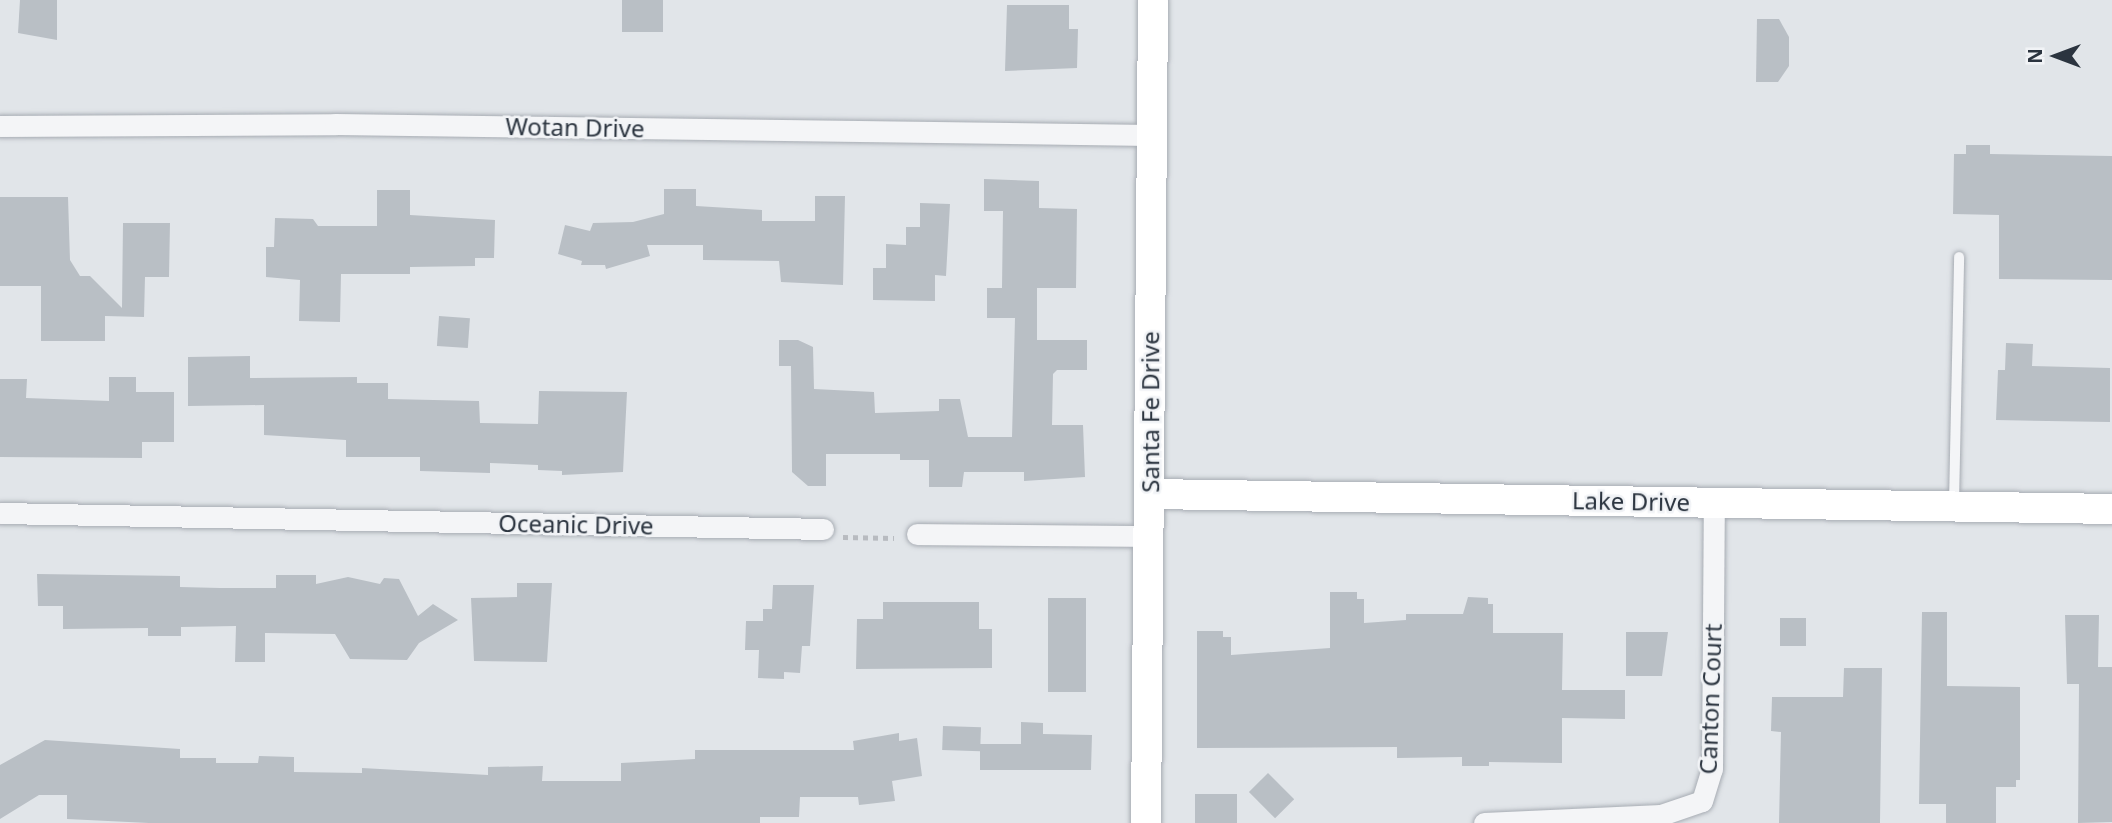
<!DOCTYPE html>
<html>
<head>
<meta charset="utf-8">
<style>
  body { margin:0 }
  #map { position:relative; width:2112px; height:823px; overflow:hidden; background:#e1e5e9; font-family:"Noto Sans",sans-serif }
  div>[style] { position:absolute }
  .building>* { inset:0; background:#b9bfc5; transform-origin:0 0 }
  .path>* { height:4.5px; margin-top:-2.25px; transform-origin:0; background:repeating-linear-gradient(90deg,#b8bbc0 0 5px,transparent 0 10px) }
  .roads { filter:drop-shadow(0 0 2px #a7acb3) drop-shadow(0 0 2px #a7acb3) }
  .service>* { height:10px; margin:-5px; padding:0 5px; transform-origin:5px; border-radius:5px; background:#f4f5f7 }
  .minor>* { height:21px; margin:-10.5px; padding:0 10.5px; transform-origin:10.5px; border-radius:10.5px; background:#f4f5f7 }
  .secondary>* { height:30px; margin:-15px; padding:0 15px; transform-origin:15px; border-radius:15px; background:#fff }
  span { translate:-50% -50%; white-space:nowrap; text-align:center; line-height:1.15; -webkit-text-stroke:5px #f1f3f6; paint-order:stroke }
  .street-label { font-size:24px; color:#2b343f }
  .north { position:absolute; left:2021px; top:21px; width:70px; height:70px; -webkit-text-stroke:5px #f1f3f6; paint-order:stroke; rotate:270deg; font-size:19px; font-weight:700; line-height:28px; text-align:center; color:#2b343f }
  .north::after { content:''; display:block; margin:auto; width:24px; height:32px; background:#2b343f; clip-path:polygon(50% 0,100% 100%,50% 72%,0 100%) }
</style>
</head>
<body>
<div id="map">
  <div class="building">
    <div style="clip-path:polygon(20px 0,57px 0,57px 40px,18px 33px)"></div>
    <div style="left:622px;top:0;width:41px;height:32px"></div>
    <div style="clip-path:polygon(1007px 5px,1069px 5px,1069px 29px,1078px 29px,1077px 68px,1005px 71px)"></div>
    <div style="clip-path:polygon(1757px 19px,1779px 19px,1789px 37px,1789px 66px,1778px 82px,1756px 82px)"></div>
    <div style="clip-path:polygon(1966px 145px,1990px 145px,1990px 154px,2112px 156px,2112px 280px,1999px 279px,1999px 215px,1953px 214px,1954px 154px,1966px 154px)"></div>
    <div style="clip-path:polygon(984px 179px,1039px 181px,1039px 208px,1077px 209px,1076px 288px,1037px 288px,1037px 340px,1087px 340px,1087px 370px,1057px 370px,1053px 374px,1052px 425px,1083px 425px,1085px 477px,1024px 481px,1024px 472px,964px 472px,962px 487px,929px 487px,929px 460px,900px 460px,900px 454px,826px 454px,826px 486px,808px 486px,792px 472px,791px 366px,779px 366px,779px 340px,798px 340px,813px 347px,814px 389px,874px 392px,875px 413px,939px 411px,939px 399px,960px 399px,968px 437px,1012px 437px,1015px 318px,987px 318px,987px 288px,1002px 288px,1003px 211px,984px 211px)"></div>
    <div style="clip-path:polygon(664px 189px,696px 189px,696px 206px,762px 210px,762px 221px,815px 221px,815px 196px,845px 196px,843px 285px,781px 282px,779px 261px,703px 260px,703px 245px,647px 245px,650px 256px,606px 269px,605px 265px,581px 265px,582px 261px,558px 254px,565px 225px,590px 231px,593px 223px,633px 222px,664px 214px)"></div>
    <div style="clip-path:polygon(377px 190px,410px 190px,410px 215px,495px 220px,494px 258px,475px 258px,475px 266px,410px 267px,410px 274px,341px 274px,340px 322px,299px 321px,300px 280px,266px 277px,266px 247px,274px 247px,275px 218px,313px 219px,318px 226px,377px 226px)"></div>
    <div style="clip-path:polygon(0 197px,68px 197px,70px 260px,80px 276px,90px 276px,122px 308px,123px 223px,170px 223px,169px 277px,145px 277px,144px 317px,105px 316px,105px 341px,41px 341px,41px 286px,0 286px)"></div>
    <div style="clip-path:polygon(920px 203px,950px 204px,946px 276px,935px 275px,935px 301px,873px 300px,873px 268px,886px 268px,886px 244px,906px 245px,906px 227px,920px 227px)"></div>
    <div style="left:439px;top:316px;width:31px;height:30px;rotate:4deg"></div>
    <div style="clip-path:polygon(2006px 343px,2033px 344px,2032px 366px,2110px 368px,2110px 422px,1996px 420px,1998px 370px,2005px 370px)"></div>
    <div style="clip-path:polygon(250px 356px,250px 378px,357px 377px,357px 383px,388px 383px,388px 399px,479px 401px,480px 423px,538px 424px,539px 391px,627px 392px,623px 472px,562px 475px,562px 471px,538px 470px,538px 465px,490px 463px,490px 473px,420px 471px,420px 457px,346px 457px,346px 440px,264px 435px,264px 405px,188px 406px,188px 357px)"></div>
    <div style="clip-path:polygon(109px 377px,136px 377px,136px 392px,174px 392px,174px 442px,142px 442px,142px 458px,0 457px,0 379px,27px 379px,26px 398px,109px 401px)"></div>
    <div style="clip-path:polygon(37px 574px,180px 576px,180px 587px,220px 588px,276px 588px,276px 575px,316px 575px,316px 584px,348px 577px,380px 584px,384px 578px,399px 579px,418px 616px,433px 604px,458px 620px,419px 643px,407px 660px,350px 659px,335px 634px,265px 633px,265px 662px,235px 662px,236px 626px,181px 627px,181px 636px,148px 636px,148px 628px,63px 629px,63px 606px,38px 606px)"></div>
    <div style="clip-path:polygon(517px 583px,552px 583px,547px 662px,474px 661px,471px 598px,517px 597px)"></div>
    <div style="clip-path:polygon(773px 585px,814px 585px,810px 646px,802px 646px,800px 673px,784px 672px,784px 679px,758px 678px,759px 650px,745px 650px,746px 621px,763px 621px,763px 609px,772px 609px)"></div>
    <div style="clip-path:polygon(1330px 592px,1357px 592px,1357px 599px,1364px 599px,1364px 623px,1406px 620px,1406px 614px,1463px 614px,1468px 597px,1488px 598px,1488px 604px,1493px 604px,1493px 633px,1563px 633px,1562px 690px,1625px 690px,1625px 719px,1562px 718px,1562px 763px,1489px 762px,1489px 766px,1462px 766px,1462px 757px,1397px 758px,1397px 747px,1197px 748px,1197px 631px,1223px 631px,1223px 637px,1231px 637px,1231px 655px,1330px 648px)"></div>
    <div style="left:1048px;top:598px;width:38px;height:94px"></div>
    <div style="clip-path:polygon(883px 602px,979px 602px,979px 629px,992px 629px,992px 668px,856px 669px,857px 619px,883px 619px)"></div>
    <div style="clip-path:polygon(1922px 612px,1947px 612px,1947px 686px,2020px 687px,2020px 780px,2016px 780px,2016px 787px,1996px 787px,1996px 823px,1946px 823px,1946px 804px,1919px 804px)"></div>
    <div style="clip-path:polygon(2065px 615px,2099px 615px,2098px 667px,2112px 667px,2112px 822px,2078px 823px,2079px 684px,2067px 684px)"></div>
    <div style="left:1780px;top:618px;width:26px;height:28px"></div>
    <div style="clip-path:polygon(1626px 632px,1668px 632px,1662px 676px,1626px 676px)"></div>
    <div style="clip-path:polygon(1844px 668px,1882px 668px,1880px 823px,1779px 823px,1781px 732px,1771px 731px,1772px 697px,1843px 697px)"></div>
    <div style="clip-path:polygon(1021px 722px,1043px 723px,1043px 734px,1092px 735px,1091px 770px,980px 770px,980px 744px,1021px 744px)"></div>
    <div style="left:943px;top:726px;width:38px;height:24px;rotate:2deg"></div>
    <div style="clip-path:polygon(899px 733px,899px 741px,917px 738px,922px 776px,892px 781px,895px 801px,859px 805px,858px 797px,800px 797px,799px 817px,760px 817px,760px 823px,149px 823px,67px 819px,67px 795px,39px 795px,0 819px,0 765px,45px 740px,180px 749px,180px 758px,216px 758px,216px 763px,258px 763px,259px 756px,294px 757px,294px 772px,362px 773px,362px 768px,488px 775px,488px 767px,543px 766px,542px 781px,621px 781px,621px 763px,695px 759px,695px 750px,854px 750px,853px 741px)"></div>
    <div style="left:1268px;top:773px;width:37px;height:27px;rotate:45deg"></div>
    <div style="left:1195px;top:794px;width:42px;height:29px"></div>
  </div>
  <div class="path">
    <div style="left:843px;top:537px;width:51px;rotate:1.1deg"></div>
  </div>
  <div class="roads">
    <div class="service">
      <div style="left:1954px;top:503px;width:246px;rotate:-88.8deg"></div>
    </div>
    <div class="minor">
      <div style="left:0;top:126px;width:335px;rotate:-0.3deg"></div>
      <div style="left:335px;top:124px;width:815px;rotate:0.77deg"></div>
      <div style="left:0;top:513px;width:823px;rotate:1.11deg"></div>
      <div style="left:917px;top:534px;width:233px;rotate:0.5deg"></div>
      <div style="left:1484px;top:823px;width:177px;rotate:-2.6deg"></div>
      <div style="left:1661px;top:815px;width:43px;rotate:-18.9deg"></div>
      <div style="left:1702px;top:801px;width:34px;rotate:-73deg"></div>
      <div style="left:1712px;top:769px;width:266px;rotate:-89.6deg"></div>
    </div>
    <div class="secondary">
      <div style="left:1150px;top:494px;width:962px;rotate:0.89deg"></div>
      <div style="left:1146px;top:823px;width:823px;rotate:-89.51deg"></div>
    </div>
  </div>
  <div class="street-label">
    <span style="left:575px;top:127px;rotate:1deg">Wotan Drive</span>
    <span style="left:1150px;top:412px;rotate:-90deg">Santa Fe Drive</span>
    <span style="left:1631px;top:501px;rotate:1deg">Lake Drive</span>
    <span style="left:576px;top:524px;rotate:1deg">Oceanic Drive</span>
    <span style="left:1710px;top:699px;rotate:-88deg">Canton Court</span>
  </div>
  <div class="north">N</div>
</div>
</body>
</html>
